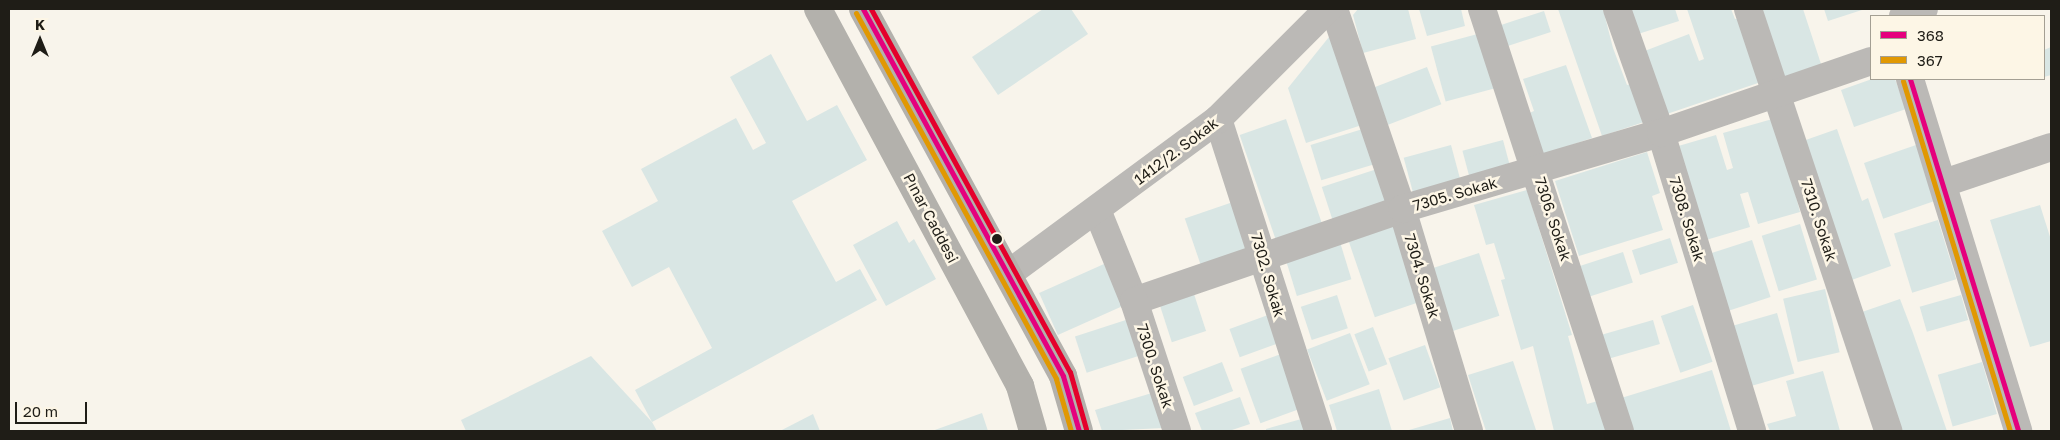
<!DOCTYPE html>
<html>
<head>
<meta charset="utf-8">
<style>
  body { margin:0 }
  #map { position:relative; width:2060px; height:440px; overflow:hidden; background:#f8f4eb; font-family:"Golos Text",sans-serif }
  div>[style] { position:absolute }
  .building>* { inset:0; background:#d9e6e4; transform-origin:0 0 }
  .minor>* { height:28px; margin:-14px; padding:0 14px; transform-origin:14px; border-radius:14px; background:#bbb9b6 }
  .major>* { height:28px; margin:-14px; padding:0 14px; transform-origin:14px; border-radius:14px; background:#b3b1ac }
  .bus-1>* { height:5px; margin:-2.5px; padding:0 2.5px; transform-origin:2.5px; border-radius:2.5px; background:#e5007d }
  .bus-2>* { height:5px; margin:-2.5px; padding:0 2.5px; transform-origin:2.5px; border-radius:2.5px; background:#e19802 }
  .bus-3>* { height:5px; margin:-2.5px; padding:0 2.5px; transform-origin:2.5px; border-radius:2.5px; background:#e4002b }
  .dots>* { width:14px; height:14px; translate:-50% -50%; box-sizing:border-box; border:2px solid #fdf6e6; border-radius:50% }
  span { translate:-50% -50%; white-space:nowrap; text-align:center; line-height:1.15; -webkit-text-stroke:5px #fdf6e6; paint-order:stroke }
  .street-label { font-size:15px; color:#1f1d17 }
  .frame { position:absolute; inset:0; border:10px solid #1f1d17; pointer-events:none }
  .legend { position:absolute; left:1870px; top:15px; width:175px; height:65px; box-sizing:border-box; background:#fdf6e6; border:1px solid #a49f93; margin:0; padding:6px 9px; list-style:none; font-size:15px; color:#1f1d17 }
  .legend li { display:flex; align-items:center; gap:10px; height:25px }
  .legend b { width:25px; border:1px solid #a49f93 }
  .north { position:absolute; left:15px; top:15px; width:50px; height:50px; -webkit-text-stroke:4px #fdf6e6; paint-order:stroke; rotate:0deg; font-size:14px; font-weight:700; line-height:20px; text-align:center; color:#1f1d17 }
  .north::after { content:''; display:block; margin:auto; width:18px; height:22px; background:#1f1d17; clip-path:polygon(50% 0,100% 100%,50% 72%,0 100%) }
  .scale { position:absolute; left:15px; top:402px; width:72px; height:22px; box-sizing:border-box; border:2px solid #1f1d17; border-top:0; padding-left:6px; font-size:15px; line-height:18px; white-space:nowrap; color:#1f1d17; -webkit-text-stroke:4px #fdf6e6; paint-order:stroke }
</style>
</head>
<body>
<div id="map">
  <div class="building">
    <div style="clip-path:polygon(1043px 9px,1071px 9px,1088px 34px,998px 95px,972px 57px)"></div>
    <div style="clip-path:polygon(1358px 9px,1408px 9px,1416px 39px,1363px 53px,1353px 15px)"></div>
    <div style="clip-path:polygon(1419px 9px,1461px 9px,1465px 26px,1427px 36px)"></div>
    <div style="clip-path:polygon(1558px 9px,1603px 9px,1613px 48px,1627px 85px,1631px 84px,1644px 122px,1602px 136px)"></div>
    <div style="clip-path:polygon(1630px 9px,1675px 9px,1679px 21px,1638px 34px)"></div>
    <div style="clip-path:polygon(1687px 9px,1731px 9px,1735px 19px,1741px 18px,1761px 82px,1661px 116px,1642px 52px,1689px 34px,1699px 61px,1704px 59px)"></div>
    <div style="clip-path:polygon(1761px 9px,1803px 9px,1822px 67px,1783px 79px)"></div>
    <div style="clip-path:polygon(1824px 9px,1865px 9px,1828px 21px)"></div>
    <div style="left:1544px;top:11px;width:22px;height:46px;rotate:72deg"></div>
    <div style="clip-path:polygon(1333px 32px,1362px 125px,1306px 143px,1288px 88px)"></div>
    <div style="left:1485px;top:32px;width:57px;height:56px;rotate:75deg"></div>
    <div style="clip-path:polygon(2051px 47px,2051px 75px,2044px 77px,2044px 50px)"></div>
    <div style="clip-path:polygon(771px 54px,807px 121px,837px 105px,867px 160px,792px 201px,836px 282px,860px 269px,877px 300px,652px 422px,635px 390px,712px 348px,669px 267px,632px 287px,602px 231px,658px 201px,641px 169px,736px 118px,753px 150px,766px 143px,730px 77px)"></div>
    <div style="clip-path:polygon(1566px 65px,1592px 138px,1542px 155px,1527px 114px,1534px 111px,1523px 79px)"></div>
    <div style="left:1427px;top:67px;width:40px;height:57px;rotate:69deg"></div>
    <div style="clip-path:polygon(1872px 79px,1895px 79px,1906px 109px,1854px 127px,1841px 90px)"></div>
    <div style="clip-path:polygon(1776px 118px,1800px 212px,1758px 224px,1748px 192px,1740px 194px,1750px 227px,1706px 240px,1675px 147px,1716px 135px,1727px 170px,1733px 168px,1723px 133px)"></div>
    <div style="left:1286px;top:119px;width:110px;height:49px;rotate:71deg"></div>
    <div style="left:1366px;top:128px;width:37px;height:58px;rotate:73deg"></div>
    <div style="clip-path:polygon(1837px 129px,1862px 201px,1868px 198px,1891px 266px,1846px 282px,1800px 142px)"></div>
    <div style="left:1503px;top:140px;width:34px;height:42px;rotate:75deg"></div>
    <div style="left:1451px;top:145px;width:42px;height:49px;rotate:75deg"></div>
    <div style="left:1916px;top:145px;width:59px;height:55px;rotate:71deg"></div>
    <div style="clip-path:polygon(1647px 152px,1660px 193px,1652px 196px,1663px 230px,1579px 256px,1555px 181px)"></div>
    <div style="left:1377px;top:169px;width:39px;height:58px;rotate:72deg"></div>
    <div style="clip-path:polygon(1527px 190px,1572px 335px,1568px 336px,1587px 404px,1598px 401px,1607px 431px,1554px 431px,1533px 346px,1521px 350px,1501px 280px,1505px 279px,1494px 243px,1486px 245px,1474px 205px)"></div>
    <div style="left:1233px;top:202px;width:53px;height:51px;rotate:71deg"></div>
    <div style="clip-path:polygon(2040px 205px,2051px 240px,2051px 341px,2030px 347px,1990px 220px)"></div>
    <div style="left:1938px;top:220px;width:62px;height:46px;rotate:73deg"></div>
    <div style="clip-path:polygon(897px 221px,909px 243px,914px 239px,936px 279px,886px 306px,853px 245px)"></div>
    <div style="left:1800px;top:224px;width:58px;height:40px;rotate:73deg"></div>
    <div style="left:1397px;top:225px;width:80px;height:51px;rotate:71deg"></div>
    <div style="left:1670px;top:238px;width:26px;height:40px;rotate:72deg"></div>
    <div style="left:1752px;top:240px;width:60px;height:44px;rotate:72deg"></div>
    <div style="left:1340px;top:242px;width:39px;height:57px;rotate:73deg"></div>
    <div style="left:1623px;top:252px;width:32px;height:47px;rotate:72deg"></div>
    <div style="left:1479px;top:253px;width:66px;height:49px;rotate:72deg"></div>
    <div style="left:1104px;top:264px;width:46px;height:71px;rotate:66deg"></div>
    <div style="left:1825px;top:289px;width:65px;height:43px;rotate:77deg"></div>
    <div style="left:1194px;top:294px;width:39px;height:36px;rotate:72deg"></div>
    <div style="left:1337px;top:295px;width:35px;height:38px;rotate:72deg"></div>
    <div style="left:1961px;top:295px;width:26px;height:43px;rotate:74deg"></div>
    <div style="clip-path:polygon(1900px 299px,1913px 333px,1947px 431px,1900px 431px,1859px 313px)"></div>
    <div style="left:1693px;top:305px;width:60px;height:34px;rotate:71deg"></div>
    <div style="left:1777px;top:313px;width:63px;height:46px;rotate:74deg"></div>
    <div style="left:1268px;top:315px;width:30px;height:41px;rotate:70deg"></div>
    <div style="left:1132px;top:318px;width:38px;height:60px;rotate:72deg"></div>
    <div style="left:1653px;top:320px;width:25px;height:57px;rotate:74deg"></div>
    <div style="left:1373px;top:327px;width:40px;height:20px;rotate:69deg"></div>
    <div style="left:1350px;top:333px;width:55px;height:46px;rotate:69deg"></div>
    <div style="left:1425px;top:345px;width:45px;height:39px;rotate:70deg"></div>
    <div style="left:1281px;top:354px;width:58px;height:43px;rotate:70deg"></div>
    <div style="clip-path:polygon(591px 356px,652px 422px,657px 431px,466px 431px,461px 420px)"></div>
    <div style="clip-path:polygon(1513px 361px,1536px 430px,1486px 431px,1468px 375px)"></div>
    <div style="left:1222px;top:362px;width:31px;height:42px;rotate:69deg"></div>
    <div style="left:1982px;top:362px;width:54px;height:46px;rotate:74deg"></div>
    <div style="clip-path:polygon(1712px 370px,1731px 431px,1628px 431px,1618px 399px)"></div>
    <div style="clip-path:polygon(1823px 371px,1840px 431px,1770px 431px,1767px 424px,1796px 416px,1786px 381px)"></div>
    <div style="clip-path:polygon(1379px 389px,1392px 431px,1337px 431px,1329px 405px)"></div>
    <div style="clip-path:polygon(1152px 393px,1164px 428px,1102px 431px,1095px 410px)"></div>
    <div style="clip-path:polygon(1240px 397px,1250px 424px,1229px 431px,1202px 431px,1195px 413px)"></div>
    <div style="clip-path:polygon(982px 413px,988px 431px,932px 431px)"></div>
    <div style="clip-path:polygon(813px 414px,820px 431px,780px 431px)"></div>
    <div style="clip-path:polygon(1305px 418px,1309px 431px,1266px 431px,1266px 429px)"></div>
    <div style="clip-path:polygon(1450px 418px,1453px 431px,1410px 431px,1409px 430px)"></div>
  </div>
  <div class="minor">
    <div style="left:1334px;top:9px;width:211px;rotate:71.2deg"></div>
    <div style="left:1402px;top:209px;width:232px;rotate:73.2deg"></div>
    <div style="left:1482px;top:9px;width:444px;rotate:71.9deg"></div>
    <div style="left:1617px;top:9px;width:132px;rotate:70.5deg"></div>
    <div style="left:1661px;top:133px;width:312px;rotate:73deg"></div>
    <div style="left:1748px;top:9px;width:445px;rotate:71.6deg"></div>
    <div style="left:1903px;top:16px;width:22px;rotate:-18deg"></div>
    <div style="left:1910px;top:79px;width:368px;rotate:72.9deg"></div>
    <div style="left:1218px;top:119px;width:328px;rotate:72.2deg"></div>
    <div style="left:1944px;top:183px;width:113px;rotate:-18.6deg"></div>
    <div style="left:1097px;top:210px;width:98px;rotate:67.9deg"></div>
    <div style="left:1134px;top:301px;width:283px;rotate:-18.9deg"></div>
    <div style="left:1402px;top:209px;width:270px;rotate:-16.4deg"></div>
    <div style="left:1661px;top:133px;width:222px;rotate:-18.9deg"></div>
    <div style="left:1008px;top:274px;width:261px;rotate:-36.4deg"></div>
    <div style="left:1218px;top:119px;width:156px;rotate:-45deg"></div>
    <div style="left:1134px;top:301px;width:137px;rotate:71.7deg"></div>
  </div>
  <div class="major">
    <div style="left:818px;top:9px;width:428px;rotate:61.8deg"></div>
    <div style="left:1020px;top:386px;width:47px;rotate:73.9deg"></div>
    <div style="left:863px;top:9px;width:418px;rotate:61.4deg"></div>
    <div style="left:1063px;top:376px;width:57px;rotate:73.8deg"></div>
  </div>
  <div class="bus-1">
    <div style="left:863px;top:9px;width:418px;rotate:61.4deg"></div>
    <div style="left:1063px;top:376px;width:57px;rotate:73.8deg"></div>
    <div style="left:1910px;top:79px;width:368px;rotate:72.9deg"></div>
  </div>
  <div class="bus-2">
    <div style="left:856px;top:13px;width:417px;rotate:61.3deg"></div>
    <div style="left:1056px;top:379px;width:54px;rotate:73.9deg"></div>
    <div style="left:1903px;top:81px;width:366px;rotate:73deg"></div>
  </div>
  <div class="bus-3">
    <div style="left:871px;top:9px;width:414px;rotate:61.3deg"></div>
    <div style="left:1070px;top:372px;width:59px;rotate:74.3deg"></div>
  </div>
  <div class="dots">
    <div style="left:997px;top:239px;background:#1f1d17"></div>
  </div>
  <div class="street-label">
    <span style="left:1176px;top:151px;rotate:-37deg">1412/2. Sokak</span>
    <span style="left:1455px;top:194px;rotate:-16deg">7305. Sokak</span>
    <span style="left:931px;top:218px;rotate:62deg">Pınar Caddesi</span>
    <span style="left:1553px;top:219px;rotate:72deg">7306. Sokak</span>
    <span style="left:1687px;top:219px;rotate:73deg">7308. Sokak</span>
    <span style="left:1819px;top:220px;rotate:72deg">7310. Sokak</span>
    <span style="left:1268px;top:275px;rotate:74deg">7302. Sokak</span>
    <span style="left:1422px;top:276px;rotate:73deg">7304. Sokak</span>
    <span style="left:1155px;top:366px;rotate:72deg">7300. Sokak</span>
  </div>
  <div class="frame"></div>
  <ul class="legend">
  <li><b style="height:6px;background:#e5007d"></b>368</li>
  <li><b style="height:6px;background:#e19802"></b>367</li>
  </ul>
  <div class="north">K</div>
  <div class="scale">20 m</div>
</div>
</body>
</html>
